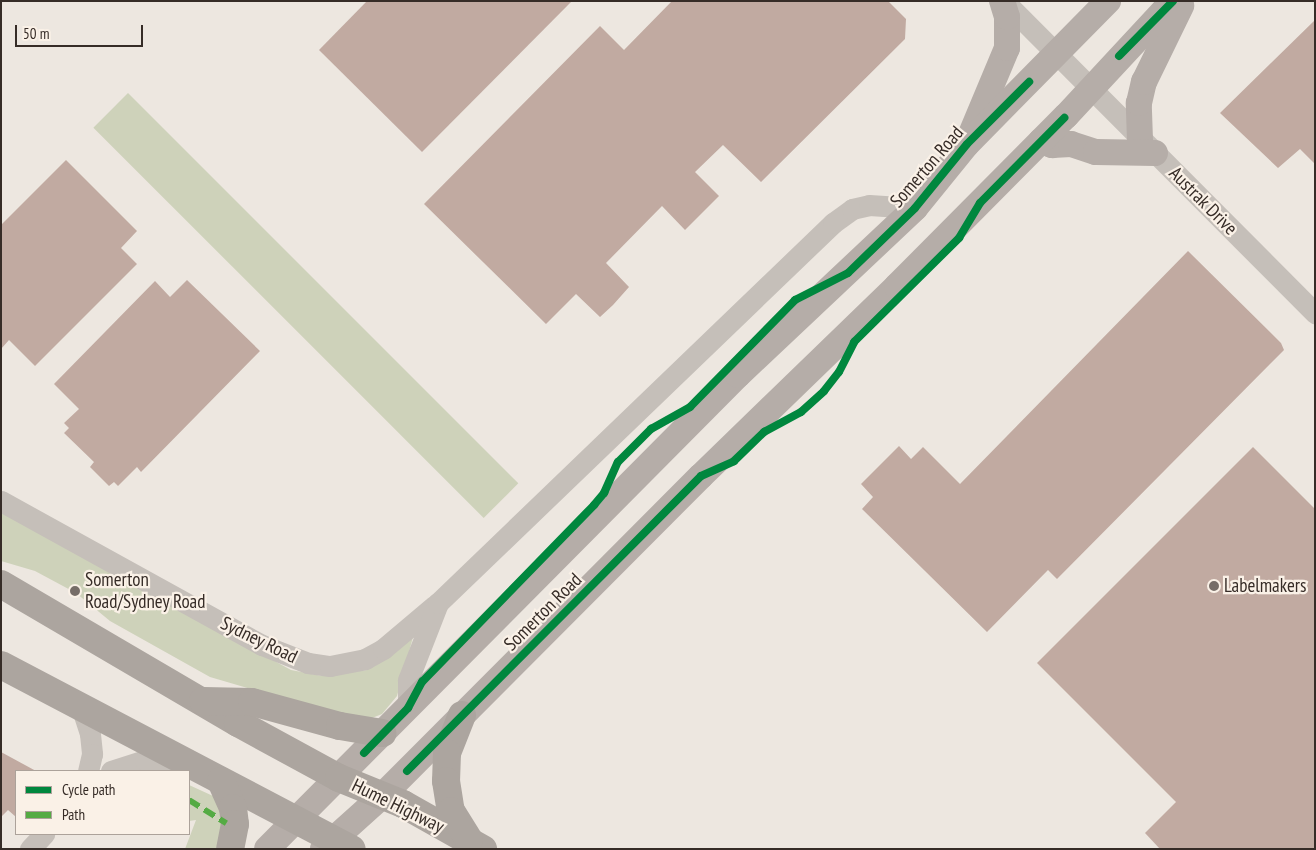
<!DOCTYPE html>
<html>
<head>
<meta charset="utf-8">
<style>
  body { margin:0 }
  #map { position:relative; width:1316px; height:850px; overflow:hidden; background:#ede7e0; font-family:"PT Sans Narrow",sans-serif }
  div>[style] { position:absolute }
  .green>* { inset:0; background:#ced2ba; transform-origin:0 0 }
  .building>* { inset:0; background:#c1aaa1 }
  .minor>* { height:21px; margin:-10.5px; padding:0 10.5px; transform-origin:10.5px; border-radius:10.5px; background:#c5bfb9 }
  .major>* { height:26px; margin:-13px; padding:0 13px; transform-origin:13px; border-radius:13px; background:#b5ada8 }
  .highway>* { height:28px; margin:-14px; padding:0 14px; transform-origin:14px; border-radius:14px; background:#aca59f }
  .quiet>* { height:6px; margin-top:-3px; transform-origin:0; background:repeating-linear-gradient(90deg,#55ab44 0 12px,transparent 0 18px) }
  .cycleway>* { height:8px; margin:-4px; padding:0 4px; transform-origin:4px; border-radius:4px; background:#00873e }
  .dots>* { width:14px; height:14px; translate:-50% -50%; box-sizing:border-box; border:2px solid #faf1e7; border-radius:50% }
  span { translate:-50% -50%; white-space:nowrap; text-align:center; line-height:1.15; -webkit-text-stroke:4.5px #faf1e7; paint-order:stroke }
  .street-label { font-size:19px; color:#362c27 }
  .poi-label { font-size:19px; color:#362c27 }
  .left { translate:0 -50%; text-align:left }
  .frame { position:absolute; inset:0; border:2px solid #362c27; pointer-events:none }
  .legend { position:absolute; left:15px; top:770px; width:175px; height:65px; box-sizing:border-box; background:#faf1e7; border:1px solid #aca29a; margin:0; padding:6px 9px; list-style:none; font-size:15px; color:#362c27 }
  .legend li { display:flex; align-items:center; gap:10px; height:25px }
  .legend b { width:25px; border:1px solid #aca29a }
  .scale { position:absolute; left:15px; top:25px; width:128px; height:22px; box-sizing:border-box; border:2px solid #362c27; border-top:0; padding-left:6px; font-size:15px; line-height:18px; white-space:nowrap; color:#362c27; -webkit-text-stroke:4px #faf1e7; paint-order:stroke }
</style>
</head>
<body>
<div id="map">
  <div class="green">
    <div style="left:128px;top:93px;width:552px;height:49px;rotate:45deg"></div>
    <div style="clip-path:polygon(1px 512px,291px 670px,322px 676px,367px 670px,388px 658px,416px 626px,397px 696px,382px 714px,362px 722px,210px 677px,110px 621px,76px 593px,35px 571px,1px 561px)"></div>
    <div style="clip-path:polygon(189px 785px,224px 801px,222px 849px,185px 849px,196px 820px,189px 821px)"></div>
  </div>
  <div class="building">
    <div style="clip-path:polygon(367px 1px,572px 1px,422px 152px,319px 50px)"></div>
    <div style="clip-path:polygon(672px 1px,888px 1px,906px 19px,905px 39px,761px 182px,723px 145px,695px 172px,719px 196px,685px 230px,662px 206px,606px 263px,629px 287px,613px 305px,600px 317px,576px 294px,546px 324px,424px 204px,600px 26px,624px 50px)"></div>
    <div style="clip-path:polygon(1315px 20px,1315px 164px,1300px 149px,1278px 168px,1220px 113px)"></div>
    <div style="clip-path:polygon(66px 160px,137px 231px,121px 248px,137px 264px,35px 366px,9px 340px,1px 349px,1px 225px)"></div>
    <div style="clip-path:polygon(1188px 251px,1281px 343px,1284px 350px,1057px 579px,1048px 570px,987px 632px,862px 509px,873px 497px,861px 484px,899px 446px,911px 459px,923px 447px,960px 484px)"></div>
    <div style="clip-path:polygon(187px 280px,260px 351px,141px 472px,137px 467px,118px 486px,114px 482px,109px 486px,90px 467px,94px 462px,64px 433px,69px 428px,64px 423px,79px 409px,54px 384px,155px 281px,170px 297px)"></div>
    <div style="clip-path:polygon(1253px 447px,1315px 509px,1315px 849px,1160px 849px,1145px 833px,1176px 802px,1037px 663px)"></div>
    <div style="clip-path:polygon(1px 752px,36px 771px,16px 771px,16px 817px,8px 810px,1px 817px)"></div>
  </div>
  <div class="minor">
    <div style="left:1004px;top:1px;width:441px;rotate:45.1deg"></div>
    <div style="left:1px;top:501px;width:298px;rotate:28.9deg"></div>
    <div style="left:262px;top:645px;width:49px;rotate:21.4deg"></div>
    <div style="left:308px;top:663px;width:22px;rotate:8deg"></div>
    <div style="left:330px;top:666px;width:36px;rotate:-11deg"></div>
    <div style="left:365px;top:659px;width:21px;rotate:-29deg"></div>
    <div style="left:383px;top:649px;width:67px;rotate:-40.1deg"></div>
    <div style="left:408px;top:708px;width:28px;rotate:-90deg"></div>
    <div style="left:408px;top:680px;width:83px;rotate:-68.7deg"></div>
    <div style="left:438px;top:603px;width:548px;rotate:-43.89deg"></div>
    <div style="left:833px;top:223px;width:24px;rotate:-36deg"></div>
    <div style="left:852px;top:209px;width:17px;rotate:-13deg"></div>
    <div style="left:869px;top:205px;width:46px;rotate:3.7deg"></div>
    <div style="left:82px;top:709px;width:26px;rotate:72deg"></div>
    <div style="left:90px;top:734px;width:20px;rotate:84deg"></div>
    <div style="left:92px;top:754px;width:17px;rotate:103deg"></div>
    <div style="left:111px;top:771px;width:36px;rotate:-18deg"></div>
    <div style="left:145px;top:760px;width:35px;rotate:-2deg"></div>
    <div style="left:30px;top:849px;width:21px;rotate:-47deg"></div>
  </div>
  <div class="major">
    <div style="left:971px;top:134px;width:93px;rotate:-67.3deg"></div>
    <div style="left:1007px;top:48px;width:31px;rotate:-90deg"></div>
    <div style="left:1007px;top:17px;width:17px;rotate:-107deg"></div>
    <div style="left:1140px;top:140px;width:37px;rotate:-92deg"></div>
    <div style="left:1139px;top:103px;width:22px;rotate:-77deg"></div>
    <div style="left:1144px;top:82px;width:85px;rotate:-64deg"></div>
    <div style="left:1041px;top:141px;width:12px;rotate:20deg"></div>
    <div style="left:1052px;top:145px;width:19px;rotate:-3deg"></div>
    <div style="left:1071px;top:144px;width:26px;rotate:18deg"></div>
    <div style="left:1096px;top:152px;width:59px;rotate:1deg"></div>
    <div style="left:267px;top:849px;width:668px;rotate:-45.18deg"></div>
    <div style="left:738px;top:375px;width:243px;rotate:-43.3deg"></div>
    <div style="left:915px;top:208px;width:82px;rotate:-50.9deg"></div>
    <div style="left:967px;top:144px;width:201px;rotate:-45.4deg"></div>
    <div style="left:323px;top:849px;width:81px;rotate:-42deg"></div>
    <div style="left:383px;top:795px;width:450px;rotate:-45.1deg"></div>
    <div style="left:701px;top:476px;width:273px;rotate:-44.1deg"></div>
    <div style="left:897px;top:286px;width:240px;rotate:-45.2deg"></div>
    <div style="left:1066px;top:116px;width:157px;rotate:-47.1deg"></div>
  </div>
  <div class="highway">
    <div style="left:1px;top:584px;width:275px;rotate:30.4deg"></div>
    <div style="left:238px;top:723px;width:115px;rotate:28.6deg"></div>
    <div style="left:339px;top:778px;width:69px;rotate:22.1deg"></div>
    <div style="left:403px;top:804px;width:92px;rotate:29.4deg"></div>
    <div style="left:1px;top:665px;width:396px;rotate:27.7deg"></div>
    <div style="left:203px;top:701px;width:49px;rotate:1.2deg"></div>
    <div style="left:252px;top:702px;width:91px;rotate:15.3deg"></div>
    <div style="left:340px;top:726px;width:43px;rotate:9.5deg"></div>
    <div style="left:462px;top:715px;width:41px;rotate:111.5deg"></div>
    <div style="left:447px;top:753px;width:28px;rotate:92deg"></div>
    <div style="left:446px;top:781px;width:30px;rotate:81deg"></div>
    <div style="left:451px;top:811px;width:34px;rotate:58deg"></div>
    <div style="left:221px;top:781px;width:30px;rotate:66deg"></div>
    <div style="left:233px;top:808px;width:16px;rotate:83deg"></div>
    <div style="left:235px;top:824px;width:25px;rotate:101deg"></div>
  </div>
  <div class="quiet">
    <div style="left:189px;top:800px;width:44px;rotate:31.9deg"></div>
  </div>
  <div class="cycleway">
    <div style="left:1119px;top:56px;width:77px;rotate:-45.5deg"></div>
    <div style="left:364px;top:753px;width:63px;rotate:-45.6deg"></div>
    <div style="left:408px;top:708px;width:30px;rotate:-62deg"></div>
    <div style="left:422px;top:682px;width:247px;rotate:-45.8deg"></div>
    <div style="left:594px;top:505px;width:16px;rotate:-50deg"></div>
    <div style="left:604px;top:493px;width:34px;rotate:-66deg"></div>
    <div style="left:618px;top:462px;width:47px;rotate:-45deg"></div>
    <div style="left:651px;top:429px;width:45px;rotate:-29.4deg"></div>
    <div style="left:690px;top:407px;width:150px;rotate:-45.5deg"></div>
    <div style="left:795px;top:300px;width:59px;rotate:-27deg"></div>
    <div style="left:848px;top:273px;width:93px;rotate:-44.1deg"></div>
    <div style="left:915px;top:208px;width:82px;rotate:-50.9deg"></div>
    <div style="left:967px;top:144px;width:88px;rotate:-45deg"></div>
    <div style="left:407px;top:771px;width:416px;rotate:-45.1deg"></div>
    <div style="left:701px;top:476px;width:36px;rotate:-24deg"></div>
    <div style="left:734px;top:461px;width:42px;rotate:-44deg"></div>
    <div style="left:764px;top:432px;width:42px;rotate:-28.4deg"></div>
    <div style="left:801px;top:412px;width:31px;rotate:-42deg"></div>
    <div style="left:824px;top:391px;width:24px;rotate:-52deg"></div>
    <div style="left:839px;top:372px;width:34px;rotate:-63deg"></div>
    <div style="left:854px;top:342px;width:148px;rotate:-44.7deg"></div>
    <div style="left:959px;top:238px;width:41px;rotate:-59deg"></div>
    <div style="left:980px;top:203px;width:120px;rotate:-45.3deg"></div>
  </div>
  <div class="dots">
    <div style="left:1214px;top:586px;background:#766d68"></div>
    <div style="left:75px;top:591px;background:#766d68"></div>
  </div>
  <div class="street-label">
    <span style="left:927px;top:167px;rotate:-49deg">Somerton Road</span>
    <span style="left:1203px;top:201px;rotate:45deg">Austrak Drive</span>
    <span style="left:543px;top:612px;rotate:-45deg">Somerton Road</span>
    <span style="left:259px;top:640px;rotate:26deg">Sydney Road</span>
    <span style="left:398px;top:806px;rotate:26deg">Hume Highway</span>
  </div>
  <div class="poi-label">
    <span class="left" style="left:85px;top:591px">Somerton<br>Road/Sydney Road</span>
    <span class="left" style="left:1224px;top:586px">Labelmakers</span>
  </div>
  <div class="frame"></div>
  <ul class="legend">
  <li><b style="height:6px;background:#00873e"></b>Cycle path</li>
  <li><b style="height:6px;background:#55ab44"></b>Path</li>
  </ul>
  <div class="scale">50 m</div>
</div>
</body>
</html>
